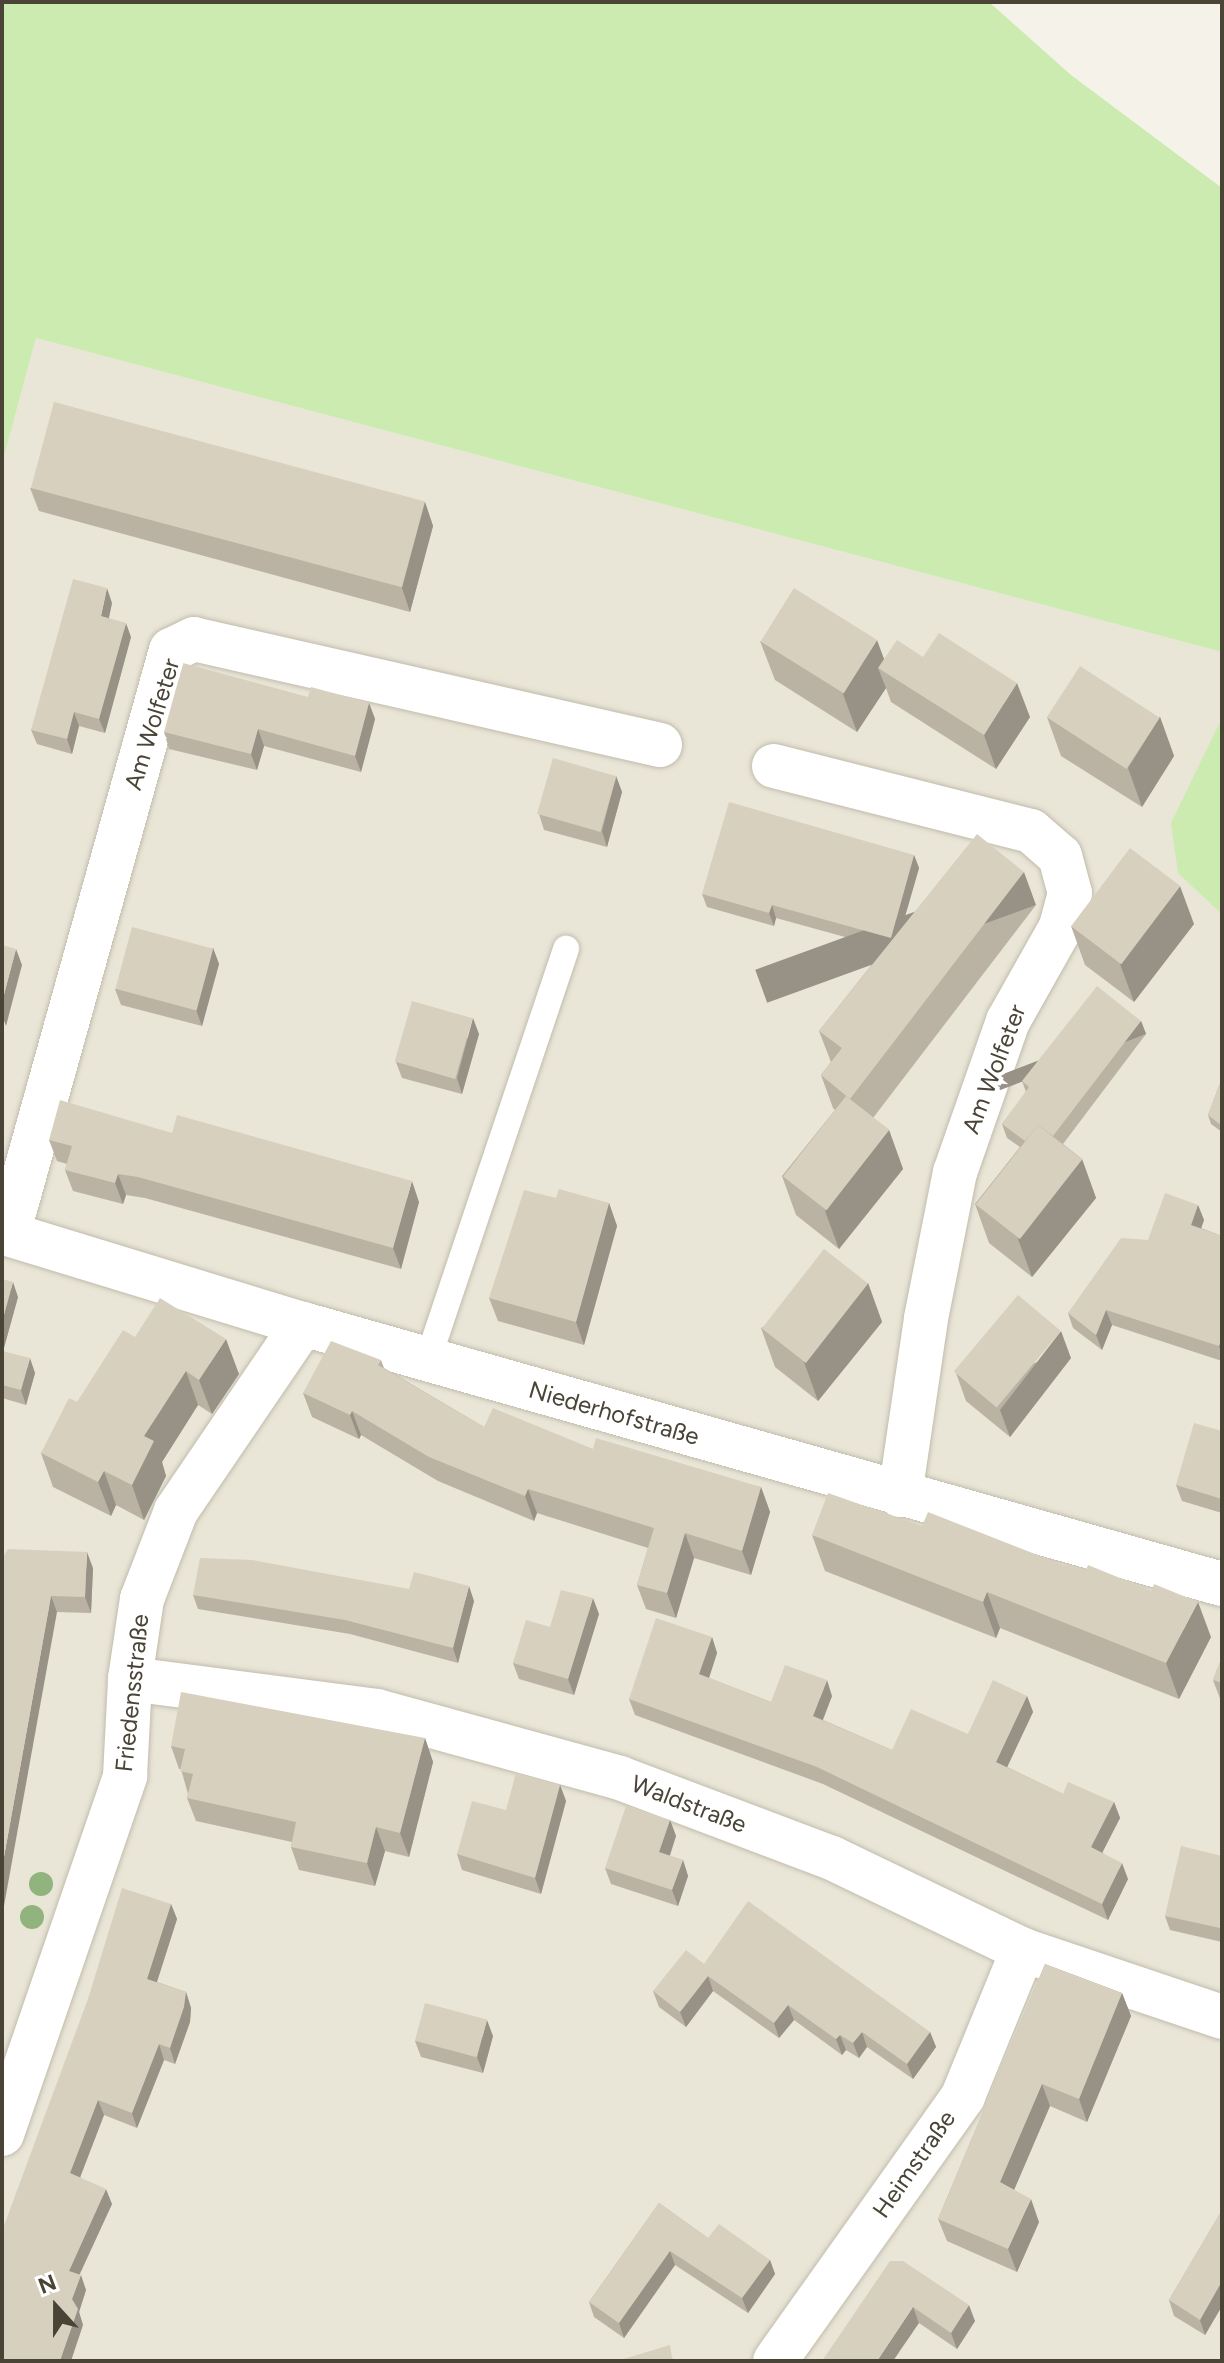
<!DOCTYPE html>
<html>
<head>
<meta charset="utf-8">
<style>
  body { margin:0 }
  #map { position:relative; width:1224px; height:2363px; overflow:hidden; background:#f5f3e9; font-family:Figtree,sans-serif }
  div>[style] { position:absolute }
  .residential>* { inset:0; background:#e9e5d7 }
  .green>* { inset:0; background:#cbebb0 }
  .roads { filter:drop-shadow(0 0 2px #c1bcab) drop-shadow(0 0 2px #c1bcab) }
  .lane>* { height:26px; margin:-13px; padding:0 13px; transform-origin:13px; border-radius:13px; background:#fff }
  .street>* { height:44px; margin:-22px; padding:0 22px; transform-origin:22px; border-radius:22px; background:#fff }
  .trees>* { width:24px; height:24px; margin:-12px; border-radius:50%; background:#91b37e }
  .wall>* { inset:0; background:#bab3a3 }
  .shaded-wall>* { inset:0; background:#979285; transform-origin:0 0 }
  .building>* { inset:0; background:#d8d0be; transform-origin:0 0 }
  span { translate:-50% -50%; white-space:nowrap; text-align:center; line-height:1.15; -webkit-text-stroke:8px #fff; paint-order:stroke }
  .street-label { font-size:24px; color:#4a4437 }
  .frame { position:absolute; inset:0; border:4px solid #4a4437; pointer-events:none }
  .north { position:absolute; left:16px; top:2267px; width:80px; height:80px; -webkit-text-stroke:6px #fff; paint-order:stroke; rotate:339deg; font-size:22px; font-weight:700; line-height:32px; text-align:center; color:#4a4437 }
  .north::after { content:''; display:block; margin:auto; width:28px; height:36px; background:#4a4437; clip-path:polygon(50% 0,100% 100%,50% 72%,0 100%) }
</style>
</head>
<body>
<div id="map">
  <div class="residential">
    <div style="clip-path:polygon(36px 338px,1222px 652px,1222px 2361px,2px 2361px,2px 464px)"></div>
  </div>
  <div class="green">
    <div style="clip-path:polygon(2px 2px,989px 2px,1071px 75px,1222px 188px,1222px 652px,36px 338px,2px 464px)"></div>
    <div style="clip-path:polygon(1222px 718px,1222px 914px,1178px 873px,1171px 823px)"></div>
  </div>
  <div class="roads">
    <div class="lane">
      <div style="left:428px;top:1359px;width:433px;rotate:-71.4deg"></div>
    </div>
    <div class="street">
      <div style="left:660px;top:745px;width:478px;rotate:-167.2deg"></div>
      <div style="left:194px;top:639px;width:25px;rotate:154deg"></div>
      <div style="left:171px;top:650px;width:606px;rotate:105.59deg"></div>
      <div style="left:8px;top:1234px;width:308px;rotate:17deg"></div>
      <div style="left:303px;top:1324px;width:955px;rotate:15.8deg"></div>
      <div style="left:774px;top:766px;width:265px;rotate:14.2deg"></div>
      <div style="left:1031px;top:831px;width:38px;rotate:41deg"></div>
      <div style="left:1060px;top:856px;width:38px;rotate:75deg"></div>
      <div style="left:1070px;top:893px;width:35px;rotate:105deg"></div>
      <div style="left:1061px;top:927px;width:108px;rotate:119.4deg"></div>
      <div style="left:1008px;top:1021px;width:160px;rotate:109.3deg"></div>
      <div style="left:955px;top:1172px;width:150px;rotate:101.2deg"></div>
      <div style="left:926px;top:1319px;width:178px;rotate:98.4deg"></div>
      <div style="left:130px;top:1679px;width:249px;rotate:7.4deg"></div>
      <div style="left:377px;top:1711px;width:252px;rotate:15.4deg"></div>
      <div style="left:620px;top:1778px;width:227px;rotate:20.7deg"></div>
      <div style="left:832px;top:1858px;width:212px;rotate:25.7deg"></div>
      <div style="left:1023px;top:1950px;width:210px;rotate:18.6deg"></div>
      <div style="left:2px;top:2134px;width:379px;rotate:-71deg"></div>
      <div style="left:125px;top:1776px;width:97px;rotate:-87deg"></div>
      <div style="left:130px;top:1679px;width:81px;rotate:-81.5deg"></div>
      <div style="left:142px;top:1599px;width:94px;rotate:-68.9deg"></div>
      <div style="left:176px;top:1511px;width:226px;rotate:-55.8deg"></div>
      <div style="left:775px;top:2361px;width:325px;rotate:-54.6deg"></div>
      <div style="left:963px;top:2096px;width:158px;rotate:-67.7deg"></div>
    </div>
  </div>
  <div class="trees">
    <div style="left:41px;top:1884px"></div>
    <div style="left:32px;top:1917px"></div>
  </div>
  <div class="wall">
    <div style="clip-path:polygon(30px 488px,425px 502px,433px 526px,410px 612px,39px 511px)"></div>
    <div style="clip-path:polygon(112px 603px,109px 618px,131px 637px,105px 733px,79px 726px,72px 754px,37px 744px,31px 730px)"></div>
    <div style="clip-path:polygon(760px 641px,884px 659px,923px 657px,1030px 717px,996px 769px,891px 702px,886px 688px,857px 732px,775px 680px)"></div>
    <div style="clip-path:polygon(308px 697px,369px 703px,375px 719px,361px 772px,264px 746px,257px 770px,169px 749px,164px 732px)"></div>
    <div style="clip-path:polygon(1047px 717px,1160px 717px,1174px 756px,1142px 807px,1061px 756px)"></div>
    <div style="clip-path:polygon(616px 776px,622px 792px,607px 847px,544px 830px,539px 814px)"></div>
    <div style="clip-path:polygon(914px 855px,919px 868px,902px 927px,1036px 905px,873px 1118px,889px 1130px,903px 1169px,839px 1249px,796px 1215px,782px 1176px,835px 1110px,833px 1108px,821px 1075px,831px 1062px,819px 1031px,885px 948px,776px 918px,774px 926px,707px 907px,702px 894px)"></div>
    <div style="clip-path:polygon(1194px 924px,1134px 1002px,1085px 965px,1071px 926px)"></div>
    <div style="clip-path:polygon(213px 948px,219px 964px,202px 1026px,121px 1005px,115px 989px)"></div>
    <div style="clip-path:polygon(1141px 1021px,1146px 1034px,1063px 1144px,1082px 1159px,1096px 1198px,1032px 1277px,989px 1243px,975px 1204px,1020px 1147px,1007px 1138px,1002px 1124px,1026px 1092px,1022px 1081px)"></div>
    <div style="clip-path:polygon(479px 1034px,462px 1094px,402px 1078px,396px 1062px)"></div>
    <div style="clip-path:polygon(1222px 1078px,1222px 1132px,1211px 1124px,1208px 1115px)"></div>
    <div style="clip-path:polygon(172px 1133px,419px 1202px,401px 1269px,145px 1198px,126px 1195px,123px 1204px,73px 1191px,65px 1170px,67px 1164px,57px 1161px,49px 1140px)"></div>
    <div style="clip-path:polygon(609px 1203px,617px 1226px,584px 1345px,498px 1321px,489px 1298px)"></div>
    <div style="clip-path:polygon(1198px 1205px,1204px 1220px,1201px 1228px,1222px 1236px,1222px 1361px,1112px 1325px,1102px 1350px,1073px 1328px,1068px 1313px,1148px 1240px)"></div>
    <div style="clip-path:polygon(2px 1279px,18px 1297px,3px 1351px,35px 1373px,26px 1405px,2px 1398px)"></div>
    <div style="clip-path:polygon(868px 1283px,882px 1322px,818px 1401px,775px 1367px,761px 1328px)"></div>
    <div style="clip-path:polygon(135px 1337px,239px 1374px,212px 1414px,198px 1405px,162px 1462px,166px 1476px,144px 1520px,116px 1505px,111px 1516px,53px 1487px,41px 1453px,77px 1402px)"></div>
    <div style="clip-path:polygon(1071px 1358px,1010px 1437px,966px 1401px,956px 1373px)"></div>
    <div style="clip-path:polygon(381px 1360px,384px 1368px,484px 1427px,593px 1449px,761px 1487px,770px 1512px,751px 1575px,694px 1558px,676px 1618px,646px 1609px,637px 1585px,648px 1548px,537px 1513px,534px 1521px,438px 1481px,361px 1435px,359px 1439px,312px 1417px,303px 1393px)"></div>
    <div style="clip-path:polygon(1222px 1431px,1222px 1513px,1182px 1501px,1176px 1485px)"></div>
    <div style="clip-path:polygon(812px 1535px,1211px 1637px,1179px 1699px,1000px 1628px,996px 1638px,825px 1571px)"></div>
    <div style="clip-path:polygon(2px 1559px,93px 1568px,91px 1613px,57px 1612px)"></div>
    <div style="clip-path:polygon(193px 1595px,474px 1601px,458px 1663px,350px 1634px,198px 1609px)"></div>
    <div style="clip-path:polygon(599px 1614px,574px 1695px,519px 1679px,513px 1663px,550px 1627px)"></div>
    <div style="clip-path:polygon(712px 1637px,717px 1653px,709px 1678px,771px 1702px,832px 1696px,823px 1720px,892px 1750px,968px 1734px,1027px 1696px,1033px 1712px,1007px 1767px,1063px 1794px,1114px 1802px,1120px 1818px,1102px 1852px,1128px 1879px,1108px 1920px,823px 1784px,635px 1715px,629px 1699px)"></div>
    <div style="clip-path:polygon(1222px 1657px,1222px 1704px,1213px 1680px)"></div>
    <div style="clip-path:polygon(425px 1738px,433px 1762px,409px 1857px,385px 1851px,375px 1886px,299px 1870px,291px 1847px,292px 1842px,196px 1821px,187px 1798px,188px 1794px,181px 1769px,179px 1769px,171px 1746px)"></div>
    <div style="clip-path:polygon(560px 1785px,566px 1801px,541px 1894px,462px 1870px,457px 1854px)"></div>
    <div style="clip-path:polygon(670px 1820px,676px 1836px,670px 1856px,683px 1860px,688px 1876px,678px 1906px,611px 1884px,605px 1868px)"></div>
    <div style="clip-path:polygon(1222px 1856px,1222px 1942px,1170px 1930px,1165px 1916px)"></div>
    <div style="clip-path:polygon(171px 1904px,177px 1919px,157px 1982px,186px 1992px,191px 2008px,190px 2022px,175px 2064px,164px 2060px,137px 2128px,104px 2115px,80px 2177px,112px 2204px,80px 2274px,86px 2290px,79px 2312px,83px 2325px,2px 2231px)"></div>
    <div style="clip-path:polygon(704px 1964px,930px 2032px,936px 2047px,913px 2079px,867px 2047px,859px 2058px,846px 2050px,842px 2055px,794px 2020px,779px 2038px,713px 1991px,686px 2027px,659px 2007px,653px 1991px)"></div>
    <div style="clip-path:polygon(1045px 1964px,1122px 1993px,1131px 2016px,1087px 2122px,1050px 2106px,1014px 2190px,1039px 2222px,1017px 2272px,947px 2241px,938px 2219px)"></div>
    <div style="clip-path:polygon(493px 2036px,483px 2073px,421px 2057px,415px 2041px)"></div>
    <div style="clip-path:polygon(659px 2203px,708px 2238px,770px 2260px,775px 2274px,748px 2313px,675px 2265px,624px 2338px,594px 2317px,589px 2302px)"></div>
    <div style="clip-path:polygon(1222px 2210px,1222px 2306px,1205px 2335px,1174px 2316px,1169px 2300px)"></div>
    <div style="clip-path:polygon(890px 2261px,975px 2321px,957px 2349px,919px 2323px)"></div>
  </div>
  <div class="shaded-wall">
    <div style="clip-path:polygon(425px 502px,433px 526px,410px 612px,402px 588px)"></div>
    <div style="clip-path:polygon(107px 588px,112px 603px,106px 630px,101px 616px)"></div>
    <div style="clip-path:polygon(126px 623px,131px 637px,105px 733px,99px 719px)"></div>
    <div style="clip-path:polygon(877px 640px,890px 675px,878px 668px,886px 688px,857px 732px,843px 694px)"></div>
    <div style="clip-path:polygon(1017px 683px,1030px 717px,996px 769px,984px 735px)"></div>
    <div style="clip-path:polygon(369px 703px,375px 719px,361px 772px,355px 756px)"></div>
    <div style="clip-path:polygon(74px 712px,79px 726px,72px 754px,67px 739px)"></div>
    <div style="clip-path:polygon(1160px 717px,1174px 756px,1142px 807px,1128px 768px)"></div>
    <div style="clip-path:polygon(258px 729px,264px 746px,257px 770px,251px 754px)"></div>
    <div style="clip-path:polygon(616px 776px,622px 792px,607px 847px,602px 831px)"></div>
    <div style="clip-path:polygon(914px 855px,919px 868px,895px 951px,891px 938px)"></div>
    <div style="left:1024px;top:872px;width:35px;height:286px;rotate:70deg"></div>
    <div style="clip-path:polygon(1180px 886px,1194px 924px,1134px 1002px,1120px 964px)"></div>
    <div style="clip-path:polygon(772px 905px,776px 918px,774px 926px,769px 913px)"></div>
    <div style="clip-path:polygon(213px 948px,219px 964px,202px 1026px,196px 1010px)"></div>
    <div style="clip-path:polygon(16px 949px,22px 965px,6px 1026px,2px 1015px,2px 1002px)"></div>
    <div style="clip-path:polygon(473px 1018px,479px 1034px,462px 1094px,457px 1078px)"></div>
    <div style="left:1141px;top:1021px;width:14px;height:165px;rotate:69deg"></div>
    <div style="clip-path:polygon(889px 1130px,903px 1169px,839px 1249px,825px 1211px)"></div>
    <div style="clip-path:polygon(1082px 1159px,1096px 1198px,1032px 1277px,1018px 1239px)"></div>
    <div style="clip-path:polygon(118px 1174px,126px 1195px,123px 1204px,115px 1183px)"></div>
    <div style="clip-path:polygon(412px 1181px,419px 1202px,401px 1269px,393px 1248px)"></div>
    <div style="clip-path:polygon(609px 1203px,617px 1226px,584px 1345px,576px 1322px)"></div>
    <div style="clip-path:polygon(1198px 1205px,1204px 1220px,1197px 1240px,1191px 1225px)"></div>
    <div style="clip-path:polygon(13px 1282px,18px 1297px,2px 1355px,2px 1322px)"></div>
    <div style="clip-path:polygon(868px 1283px,882px 1322px,818px 1401px,804px 1362px)"></div>
    <div style="clip-path:polygon(1106px 1310px,1112px 1325px,1102px 1350px,1096px 1335px)"></div>
    <div style="clip-path:polygon(1061px 1331px,1071px 1358px,1010px 1437px,1000px 1410px)"></div>
    <div style="clip-path:polygon(1222px 1337px,1222px 1355px,1219px 1346px)"></div>
    <div style="clip-path:polygon(226px 1339px,239px 1374px,212px 1414px,199px 1380px)"></div>
    <div style="clip-path:polygon(30px 1358px,35px 1373px,26px 1405px,21px 1390px)"></div>
    <div style="clip-path:polygon(186px 1371px,198px 1405px,162px 1462px,166px 1476px,144px 1520px,132px 1485px,144px 1436px)"></div>
    <div style="clip-path:polygon(352px 1411px,361px 1435px,359px 1439px,350px 1415px)"></div>
    <div style="clip-path:polygon(104px 1471px,116px 1505px,111px 1516px,98px 1482px)"></div>
    <div style="clip-path:polygon(761px 1487px,770px 1512px,751px 1575px,742px 1551px)"></div>
    <div style="clip-path:polygon(528px 1489px,537px 1513px,534px 1521px,525px 1496px)"></div>
    <div style="clip-path:polygon(685px 1533px,694px 1558px,676px 1618px,667px 1593px)"></div>
    <div style="clip-path:polygon(87px 1552px,93px 1568px,91px 1613px,85px 1597px)"></div>
    <div style="clip-path:polygon(469px 1586px,474px 1601px,458px 1663px,453px 1648px)"></div>
    <div style="clip-path:polygon(987px 1592px,1000px 1628px,996px 1638px,983px 1602px)"></div>
    <div style="clip-path:polygon(51px 1596px,57px 1612px,2px 1917px,2px 1868px)"></div>
    <div style="clip-path:polygon(593px 1598px,599px 1614px,574px 1695px,568px 1679px)"></div>
    <div style="clip-path:polygon(1198px 1602px,1211px 1637px,1179px 1699px,1166px 1663px)"></div>
    <div style="clip-path:polygon(712px 1637px,717px 1653px,705px 1690px,699px 1674px)"></div>
    <div style="clip-path:polygon(827px 1680px,832px 1696px,818px 1732px,813px 1716px)"></div>
    <div style="clip-path:polygon(1027px 1696px,1033px 1712px,1002px 1778px,996px 1762px)"></div>
    <div style="clip-path:polygon(425px 1738px,433px 1762px,409px 1857px,400px 1833px)"></div>
    <div style="clip-path:polygon(560px 1785px,566px 1801px,541px 1894px,535px 1878px)"></div>
    <div style="clip-path:polygon(1114px 1802px,1120px 1818px,1097px 1863px,1091px 1847px)"></div>
    <div style="clip-path:polygon(670px 1820px,676px 1836px,665px 1869px,659px 1852px)"></div>
    <div style="clip-path:polygon(376px 1827px,385px 1851px,375px 1886px,367px 1863px)"></div>
    <div style="clip-path:polygon(683px 1860px,688px 1876px,678px 1906px,672px 1890px)"></div>
    <div style="clip-path:polygon(1122px 1863px,1128px 1879px,1108px 1920px,1102px 1904px)"></div>
    <div style="clip-path:polygon(171px 1904px,177px 1919px,153px 1994px,147px 1979px)"></div>
    <div style="clip-path:polygon(708px 1976px,713px 1991px,686px 2027px,680px 2012px)"></div>
    <div style="clip-path:polygon(186px 1992px,191px 2008px,190px 2022px,175px 2064px,170px 2048px)"></div>
    <div style="clip-path:polygon(1122px 1993px,1131px 2016px,1087px 2122px,1079px 2099px)"></div>
    <div style="clip-path:polygon(788px 2005px,794px 2020px,779px 2038px,774px 2023px)"></div>
    <div style="clip-path:polygon(487px 2020px,493px 2036px,483px 2073px,477px 2057px)"></div>
    <div style="clip-path:polygon(862px 2032px,867px 2047px,859px 2058px,853px 2043px)"></div>
    <div style="clip-path:polygon(930px 2032px,936px 2047px,913px 2079px,907px 2064px)"></div>
    <div style="clip-path:polygon(840px 2035px,846px 2050px,842px 2055px,836px 2039px)"></div>
    <div style="clip-path:polygon(159px 2044px,164px 2060px,137px 2128px,132px 2113px)"></div>
    <div style="clip-path:polygon(1042px 2084px,1050px 2106px,1008px 2204px,1000px 2182px)"></div>
    <div style="clip-path:polygon(98px 2100px,104px 2115px,76px 2188px,70px 2173px)"></div>
    <div style="clip-path:polygon(106px 2189px,112px 2204px,74px 2286px,69px 2271px)"></div>
    <div style="clip-path:polygon(1031px 2199px,1039px 2222px,1017px 2272px,1008px 2249px)"></div>
    <div style="clip-path:polygon(670px 2251px,675px 2265px,624px 2338px,619px 2323px)"></div>
    <div style="clip-path:polygon(770px 2260px,775px 2274px,748px 2313px,742px 2298px)"></div>
    <div style="clip-path:polygon(81px 2275px,86px 2290px,79px 2312px,83px 2325px,71px 2361px,60px 2361px,72px 2299px)"></div>
    <div style="clip-path:polygon(1222px 2281px,1222px 2306px,1205px 2335px,1200px 2320px)"></div>
    <div style="clip-path:polygon(969px 2305px,975px 2321px,957px 2349px,951px 2333px)"></div>
    <div style="clip-path:polygon(913px 2307px,919px 2323px,893px 2361px,877px 2361px)"></div>
  </div>
  <div class="building">
    <div style="left:54px;top:402px;width:384px;height:89px;rotate:15deg"></div>
    <div style="clip-path:polygon(73px 579px,107px 588px,101px 616px,126px 623px,99px 719px,74px 712px,67px 739px,31px 730px)"></div>
    <div style="left:794px;top:588px;width:98px;height:63px;rotate:32deg"></div>
    <div style="clip-path:polygon(939px 633px,1017px 683px,984px 735px,878px 668px,897px 640px,923px 657px)"></div>
    <div style="clip-path:polygon(183px 663px,308px 697px,311px 687px,369px 703px,355px 756px,258px 729px,251px 754px,164px 732px)"></div>
    <div style="left:1080px;top:666px;width:95px;height:61px;rotate:33deg"></div>
    <div style="left:553px;top:758px;width:66px;height:58px;rotate:16deg"></div>
    <div style="clip-path:polygon(729px 802px,914px 855px,891px 938px,772px 905px,769px 913px,702px 894px)"></div>
    <div style="clip-path:polygon(977px 834px,1024px 872px,850px 1099px,821px 1075px,842px 1048px,819px 1031px)"></div>
    <div style="left:1130px;top:848px;width:63px;height:98px;rotate:37deg"></div>
    <div style="left:132px;top:927px;width:84px;height:64px;rotate:15deg"></div>
    <div style="clip-path:polygon(2px 945px,16px 949px,2px 1002px)"></div>
    <div style="clip-path:polygon(1097px 986px,1141px 1021px,1053px 1136px,1038px 1125px,1025px 1141px,1002px 1124px,1029px 1087px,1022px 1081px)"></div>
    <div style="left:412px;top:1001px;width:63px;height:63px;rotate:16deg"></div>
    <div style="clip-path:polygon(1222px 1078px,1222px 1126px,1208px 1115px)"></div>
    <div style="left:846px;top:1096px;width:55px;height:102px;rotate:38deg"></div>
    <div style="clip-path:polygon(60px 1100px,172px 1133px,177px 1115px,412px 1181px,393px 1248px,138px 1177px,118px 1174px,115px 1183px,65px 1170px,72px 1146px,49px 1140px)"></div>
    <div style="left:1038px;top:1125px;width:56px;height:101px;rotate:38deg"></div>
    <div style="clip-path:polygon(559px 1189px,609px 1203px,576px 1322px,489px 1298px,524px 1190px,556px 1198px)"></div>
    <div style="clip-path:polygon(1165px 1193px,1198px 1205px,1191px 1225px,1222px 1236px,1222px 1337px,1219px 1346px,1106px 1310px,1096px 1335px,1068px 1313px,1121px 1238px,1148px 1240px)"></div>
    <div style="left:824px;top:1249px;width:56px;height:101px;rotate:38deg"></div>
    <div style="clip-path:polygon(2px 1279px,13px 1282px,2px 1322px)"></div>
    <div style="left:1018px;top:1295px;width:56px;height:100px;rotate:40deg"></div>
    <div style="clip-path:polygon(160px 1298px,226px 1339px,199px 1380px,186px 1371px,144px 1436px,154px 1441px,132px 1485px,104px 1471px,98px 1482px,41px 1453px,69px 1398px,77px 1402px,123px 1330px,135px 1337px)"></div>
    <div style="clip-path:polygon(331px 1341px,381px 1360px,378px 1365px,484px 1427px,493px 1408px,593px 1449px,596px 1438px,761px 1487px,742px 1551px,685px 1533px,667px 1593px,637px 1585px,654px 1528px,528px 1489px,525px 1496px,429px 1457px,352px 1411px,350px 1415px,303px 1393px)"></div>
    <div style="clip-path:polygon(2px 1351px,30px 1358px,21px 1390px,2px 1385px)"></div>
    <div style="clip-path:polygon(1194px 1423px,1222px 1431px,1222px 1499px,1176px 1485px)"></div>
    <div style="clip-path:polygon(828px 1493px,922px 1526px,928px 1512px,1063px 1565px,1086px 1570px,1088px 1565px,1152px 1591px,1154px 1584px,1198px 1602px,1166px 1663px,987px 1592px,983px 1602px,812px 1535px)"></div>
    <div style="clip-path:polygon(8px 1549px,87px 1552px,85px 1597px,51px 1596px,2px 1868px,2px 1559px)"></div>
    <div style="clip-path:polygon(200px 1558px,252px 1560px,409px 1589px,414px 1572px,469px 1586px,453px 1648px,345px 1620px,193px 1595px)"></div>
    <div style="clip-path:polygon(561px 1590px,593px 1598px,568px 1679px,513px 1663px,526px 1620px,550px 1627px)"></div>
    <div style="clip-path:polygon(656px 1618px,712px 1637px,699px 1674px,771px 1702px,785px 1665px,827px 1680px,813px 1716px,892px 1750px,911px 1709px,968px 1734px,993px 1680px,1027px 1696px,996px 1762px,1063px 1794px,1068px 1782px,1114px 1802px,1091px 1847px,1122px 1863px,1102px 1904px,817px 1767px,629px 1699px)"></div>
    <div style="clip-path:polygon(1222px 1657px,1222px 1683px,1213px 1680px)"></div>
    <div style="clip-path:polygon(181px 1692px,425px 1738px,400px 1833px,376px 1827px,367px 1863px,291px 1847px,296px 1822px,187px 1798px,193px 1774px,180px 1771px,185px 1749px,171px 1746px)"></div>
    <div style="clip-path:polygon(516px 1773px,560px 1785px,535px 1878px,457px 1854px,472px 1801px,506px 1810px)"></div>
    <div style="clip-path:polygon(626px 1806px,670px 1820px,659px 1852px,683px 1860px,672px 1890px,605px 1868px)"></div>
    <div style="clip-path:polygon(1181px 1846px,1222px 1856px,1222px 1920px,1220px 1928px,1165px 1916px)"></div>
    <div style="clip-path:polygon(122px 1888px,171px 1904px,147px 1979px,186px 1992px,184px 2007px,170px 2048px,159px 2044px,132px 2113px,98px 2100px,70px 2173px,106px 2189px,69px 2271px,81px 2275px,72px 2299px,78px 2309px,60px 2361px,2px 2361px,2px 2231px,88px 1999px)"></div>
    <div style="clip-path:polygon(748px 1901px,930px 2032px,907px 2064px,862px 2032px,853px 2043px,840px 2035px,836px 2039px,788px 2005px,774px 2023px,708px 1976px,680px 2012px,653px 1991px,686px 1950px,704px 1964px)"></div>
    <div style="clip-path:polygon(1045px 1964px,1122px 1993px,1079px 2099px,1042px 2084px,1000px 2182px,1031px 2199px,1008px 2249px,938px 2219px)"></div>
    <div style="left:425px;top:2003px;width:64px;height:39px;rotate:15deg"></div>
    <div style="clip-path:polygon(659px 2203px,708px 2238px,719px 2224px,770px 2260px,742px 2298px,670px 2251px,619px 2323px,589px 2302px)"></div>
    <div style="clip-path:polygon(1222px 2210px,1222px 2281px,1200px 2320px,1169px 2300px)"></div>
    <div style="clip-path:polygon(890px 2261px,903px 2261px,969px 2305px,951px 2333px,913px 2307px,877px 2361px,822px 2361px)"></div>
    <div style="clip-path:polygon(670px 2345px,672px 2358px,677px 2361px,617px 2361px)"></div>
  </div>
  <div class="street-label">
    <span style="left:152px;top:724px;rotate:-73deg">Am Wolfeter</span>
    <span style="left:994px;top:1069px;rotate:-69deg">Am Wolfeter</span>
    <span style="left:614px;top:1413px;rotate:16deg">Niederhofstraße</span>
    <span style="left:132px;top:1693px;rotate:-84deg">Friedensstraße</span>
    <span style="left:689px;top:1804px;rotate:21deg">Waldstraße</span>
    <span style="left:914px;top:2164px;rotate:-55deg">Heimstraße</span>
  </div>
  <div class="frame"></div>
  <div class="north">N</div>
</div>
</body>
</html>
